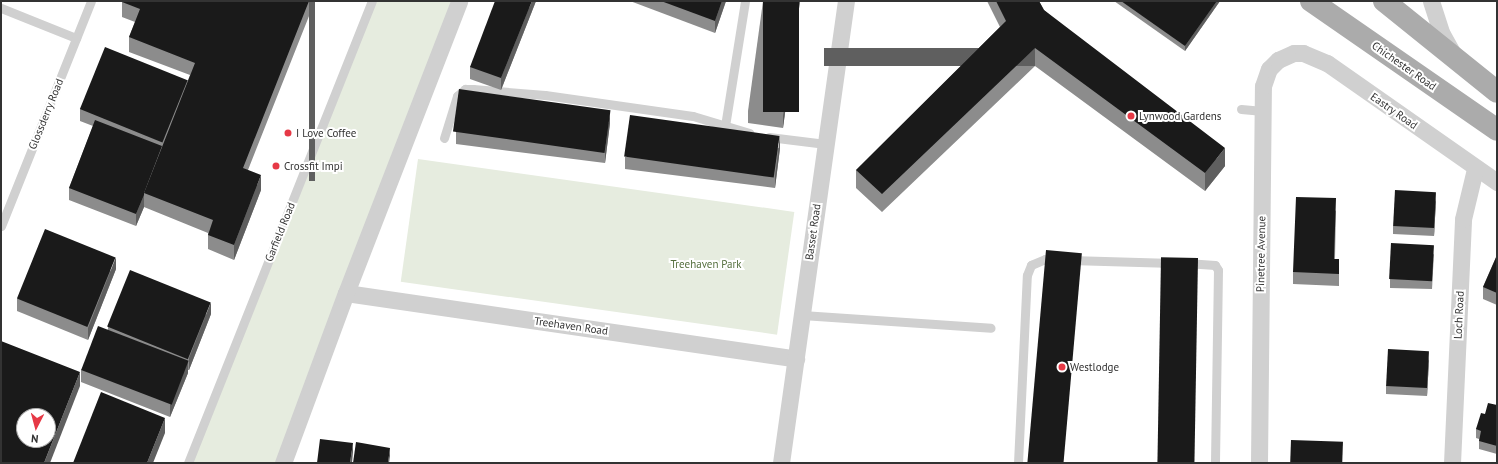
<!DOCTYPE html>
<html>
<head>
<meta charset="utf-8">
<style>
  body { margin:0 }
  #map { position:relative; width:1498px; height:464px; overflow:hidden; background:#fff; font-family:"PT Sans",sans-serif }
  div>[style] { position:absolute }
  .green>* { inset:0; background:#e6ecdf; transform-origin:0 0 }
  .service>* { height:9px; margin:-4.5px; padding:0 4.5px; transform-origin:4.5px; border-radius:4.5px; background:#d0d0d0 }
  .minor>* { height:17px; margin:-8.5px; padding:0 8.5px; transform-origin:8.5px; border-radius:8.5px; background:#d0d0d0 }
  .primary>* { height:22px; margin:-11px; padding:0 11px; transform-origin:11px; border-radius:11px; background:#ababab }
  .wall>* { inset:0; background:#8c8c8c }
  .shaded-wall>* { inset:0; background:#5f5f5f; transform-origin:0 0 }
  .building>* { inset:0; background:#1a1a1a; transform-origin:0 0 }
  .dots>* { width:11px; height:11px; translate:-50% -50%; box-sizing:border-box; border:2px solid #fff; border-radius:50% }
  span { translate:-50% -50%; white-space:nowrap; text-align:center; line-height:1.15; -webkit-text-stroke:4px #fff; paint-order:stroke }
  .street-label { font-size:11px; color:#333 }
  .poi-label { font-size:11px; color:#333 }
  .left { translate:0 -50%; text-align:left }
  .park-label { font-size:11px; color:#56703f }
  .frame { position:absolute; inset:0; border:2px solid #333; pointer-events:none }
  .north { position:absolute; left:16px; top:408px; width:40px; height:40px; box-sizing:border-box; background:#fff; border:1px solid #adadad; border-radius:50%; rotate:186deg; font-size:11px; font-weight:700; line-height:16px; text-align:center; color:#333 }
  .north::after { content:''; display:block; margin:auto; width:14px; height:18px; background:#e63946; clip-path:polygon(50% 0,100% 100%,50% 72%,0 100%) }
</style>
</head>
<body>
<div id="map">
  <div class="green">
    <div style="clip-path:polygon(372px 1px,459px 1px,283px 463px,188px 463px)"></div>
    <div style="left:418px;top:159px;width:380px;height:124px;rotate:8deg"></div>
  </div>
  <div class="service">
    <div style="left:1px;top:8px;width:81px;rotate:21.8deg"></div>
    <div style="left:1241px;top:109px;width:22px;rotate:5deg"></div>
    <div style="left:725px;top:126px;width:127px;rotate:-80.9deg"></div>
    <div style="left:769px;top:137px;width:57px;rotate:7deg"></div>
    <div style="left:444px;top:138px;width:44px;rotate:-72.8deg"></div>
    <div style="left:457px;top:96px;width:11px;rotate:-41deg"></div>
    <div style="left:465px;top:89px;width:8px"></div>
    <div style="left:473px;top:89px;width:72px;rotate:4.8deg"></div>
    <div style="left:545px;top:95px;width:149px;rotate:8.1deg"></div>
    <div style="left:693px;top:116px;width:59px;rotate:16.9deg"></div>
    <div style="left:1px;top:226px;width:242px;rotate:-68.2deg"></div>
    <div style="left:1070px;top:260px;width:103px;rotate:1.7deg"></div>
    <div style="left:1186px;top:263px;width:29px;rotate:4deg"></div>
    <div style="left:1215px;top:265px;width:6px;rotate:59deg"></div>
    <div style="left:1218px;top:270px;width:193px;rotate:90.9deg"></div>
    <div style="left:802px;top:315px;width:189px;rotate:3.9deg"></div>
    <div style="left:188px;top:463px;width:497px;rotate:-68.3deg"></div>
    <div style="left:1018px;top:463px;width:188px;rotate:-87.3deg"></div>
    <div style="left:1027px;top:275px;width:11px;rotate:-68deg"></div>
    <div style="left:1031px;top:265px;width:15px;rotate:-23deg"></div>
    <div style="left:1045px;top:259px;width:12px;rotate:5deg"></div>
  </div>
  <div class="minor">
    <div style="left:1431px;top:1px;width:35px;rotate:72deg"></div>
    <div style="left:1442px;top:34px;width:23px;rotate:61deg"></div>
    <div style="left:346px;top:293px;width:455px;rotate:8.3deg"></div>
    <div style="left:283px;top:463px;width:181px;rotate:-69.7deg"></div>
    <div style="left:346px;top:293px;width:313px;rotate:-68.8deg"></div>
    <div style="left:781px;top:463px;width:467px;rotate:-82deg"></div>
    <div style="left:1259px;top:463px;width:377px;rotate:-89.4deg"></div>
    <div style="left:1263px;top:86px;width:18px;rotate:-71deg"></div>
    <div style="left:1269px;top:69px;width:13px;rotate:-45deg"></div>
    <div style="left:1278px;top:60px;width:17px;rotate:-24deg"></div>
    <div style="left:1294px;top:53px;width:9px"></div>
    <div style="left:1303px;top:53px;width:26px;rotate:23deg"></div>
    <div style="left:1327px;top:63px;width:208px;rotate:35deg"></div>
    <div style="left:1452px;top:463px;width:244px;rotate:-87.4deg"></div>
    <div style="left:1463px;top:219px;width:51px;rotate:-76.5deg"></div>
  </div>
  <div class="primary">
    <div style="left:1311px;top:1px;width:226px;rotate:34.7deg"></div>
    <div style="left:1384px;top:1px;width:145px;rotate:38.8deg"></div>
  </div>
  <div class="wall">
    <div style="clip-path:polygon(122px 1px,315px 1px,248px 170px,261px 190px,234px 260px,208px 249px,208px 233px,144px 207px,136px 226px,69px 200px,69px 188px,93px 126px,80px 121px,80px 109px,188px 80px,190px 75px,129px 52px,129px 37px,135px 22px,122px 17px)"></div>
    <div style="clip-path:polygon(536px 1px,501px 90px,470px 79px,470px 67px)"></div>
    <div style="clip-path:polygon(630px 1px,726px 1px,715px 33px)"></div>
    <div style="clip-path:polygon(763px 1px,800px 1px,783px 128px,748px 123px,748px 111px)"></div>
    <div style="clip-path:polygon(987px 1px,1039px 1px,1044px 10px,1225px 166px,1205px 191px,1035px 66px,882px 212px,856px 188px,856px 170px,1000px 27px)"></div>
    <div style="clip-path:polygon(1114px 1px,1220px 1px,1185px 51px)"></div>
    <div style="clip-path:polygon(610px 123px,605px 163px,456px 144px,456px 132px)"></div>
    <div style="clip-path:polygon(780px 148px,775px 188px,625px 169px,625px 157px)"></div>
    <div style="clip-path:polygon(1436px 201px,1434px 236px,1393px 234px,1393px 226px)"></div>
    <div style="clip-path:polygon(1336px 210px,1335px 259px,1339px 259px,1339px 286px,1293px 284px,1293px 272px)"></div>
    <div style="clip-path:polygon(1434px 254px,1432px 289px,1390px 288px,1390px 279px)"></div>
    <div style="clip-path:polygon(1497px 255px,1497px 305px,1483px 299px,1483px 287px)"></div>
    <div style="clip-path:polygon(116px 269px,88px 340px,17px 311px,17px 299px)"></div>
    <div style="clip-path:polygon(211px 314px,189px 370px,188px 370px,188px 373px,170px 417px,81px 382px,81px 370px,108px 329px,108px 327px)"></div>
    <div style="clip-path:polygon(1429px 360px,1427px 396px,1386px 394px,1386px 386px)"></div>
    <div style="clip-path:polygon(1497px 405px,1497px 454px,1479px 449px,1479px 439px,1476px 438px,1476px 429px,1485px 414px)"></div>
  </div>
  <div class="shaded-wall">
    <div style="left:309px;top:1px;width:6px;height:180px"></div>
    <div style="clip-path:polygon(532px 1px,536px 1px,501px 90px,501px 78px)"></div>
    <div style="clip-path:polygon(722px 1px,726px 1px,715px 33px,715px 21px)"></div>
    <div style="clip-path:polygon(799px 1px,800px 1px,783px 128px,783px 116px)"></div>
    <div style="clip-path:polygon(1217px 1px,1220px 1px,1185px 51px,1185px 46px)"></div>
    <div style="left:1035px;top:48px;width:18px;height:211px;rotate:90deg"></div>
    <div style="clip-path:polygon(610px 111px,610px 123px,605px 163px,605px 151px)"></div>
    <div style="clip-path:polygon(780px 136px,780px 148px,775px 188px,775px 176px)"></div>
    <div style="clip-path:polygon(1225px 148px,1225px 166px,1205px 191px,1205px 173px)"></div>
    <div style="clip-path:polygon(261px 175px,261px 190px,234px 260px,234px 245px)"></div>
    <div style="clip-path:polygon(1436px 192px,1436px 201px,1434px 236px,1434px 228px)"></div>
    <div style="clip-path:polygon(144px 195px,144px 207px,136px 226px,136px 214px)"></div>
    <div style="clip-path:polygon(116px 257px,116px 269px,88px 340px,88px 328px)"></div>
    <div style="clip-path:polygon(211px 302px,211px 314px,189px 370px,189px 358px)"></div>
    <div style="clip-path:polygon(1429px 351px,1429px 360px,1427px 396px,1427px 388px)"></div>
    <div style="clip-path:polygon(188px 361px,188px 373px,170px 417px,170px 405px)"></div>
    <div style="clip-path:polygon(80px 372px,80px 386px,50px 463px,44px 463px)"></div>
    <div style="clip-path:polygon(165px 418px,165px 433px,153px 463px,147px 463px)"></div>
    <div style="clip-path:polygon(353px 443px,353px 452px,352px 463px,350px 463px)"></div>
    <div style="clip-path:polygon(390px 448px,390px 456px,389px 463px,388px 463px)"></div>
  </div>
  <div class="building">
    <div style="clip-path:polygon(122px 1px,309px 1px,243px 168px,261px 175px,234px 245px,208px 235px,213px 220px,144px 193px,195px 63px,129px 37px,140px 9px,122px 2px)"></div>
    <div style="clip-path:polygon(495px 1px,532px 1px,501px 78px,470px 67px)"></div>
    <div style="clip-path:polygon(661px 1px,722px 1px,715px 21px)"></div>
    <div style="left:763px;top:1px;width:36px;height:111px"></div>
    <div style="clip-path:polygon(996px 1px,1039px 1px,1044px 10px,1225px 148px,1205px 173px,1035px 48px,882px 194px,856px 170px,1006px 21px)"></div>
    <div style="clip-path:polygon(1121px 1px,1217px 1px,1185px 46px)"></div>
    <div style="left:105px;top:47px;width:89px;height:67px;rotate:22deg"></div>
    <div style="left:459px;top:89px;width:153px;height:43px;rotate:8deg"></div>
    <div style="left:630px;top:115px;width:151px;height:42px;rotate:8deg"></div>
    <div style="clip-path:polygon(95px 120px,162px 146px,144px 193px,144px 195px,136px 214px,69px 188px)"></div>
    <div style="left:1395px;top:190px;width:41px;height:36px;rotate:3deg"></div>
    <div style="clip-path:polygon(1296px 197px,1336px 198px,1334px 259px,1339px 259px,1339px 274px,1293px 272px)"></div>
    <div style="left:45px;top:229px;width:76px;height:75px;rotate:22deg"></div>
    <div style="left:1391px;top:243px;width:43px;height:36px;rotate:3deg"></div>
    <div style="left:1046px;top:250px;width:36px;height:213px;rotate:5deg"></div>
    <div style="clip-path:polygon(1497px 255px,1497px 293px,1483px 287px)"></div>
    <div style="left:1198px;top:258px;width:205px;height:37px;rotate:91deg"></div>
    <div style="left:130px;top:270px;width:87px;height:61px;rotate:22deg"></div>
    <div style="left:98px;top:326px;width:97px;height:47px;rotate:21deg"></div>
    <div style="clip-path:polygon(evenodd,1px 341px,80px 372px,44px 463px,1px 463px,1px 341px,24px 416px,48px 416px,48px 440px,24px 440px,24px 416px)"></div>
    <div style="left:1388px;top:349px;width:41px;height:37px;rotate:3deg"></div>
    <div style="clip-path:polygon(101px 392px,165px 418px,147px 463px,73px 463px)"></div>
    <div style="clip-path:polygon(1488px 403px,1497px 405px,1497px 446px,1479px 441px,1481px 431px,1476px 429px,1481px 413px,1485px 414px)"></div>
    <div style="clip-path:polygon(320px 439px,353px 443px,350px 463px,317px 463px)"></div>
    <div style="left:1291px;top:440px;width:52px;height:23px;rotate:2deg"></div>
    <div style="clip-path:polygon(356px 442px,390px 448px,388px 463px,353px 463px)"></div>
  </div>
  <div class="dots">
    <div style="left:1131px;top:116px;background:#e63946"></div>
    <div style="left:288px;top:133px;background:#e63946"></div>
    <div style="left:276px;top:166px;background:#e63946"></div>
    <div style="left:1062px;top:367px;background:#e63946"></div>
  </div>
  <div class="street-label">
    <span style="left:1404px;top:66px;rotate:35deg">Chichester Road</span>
    <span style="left:1394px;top:111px;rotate:35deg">Eastry Road</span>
    <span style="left:46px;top:114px;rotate:-68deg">Glossderry Road</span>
    <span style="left:280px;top:232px;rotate:-68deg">Garfield Road</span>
    <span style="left:813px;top:232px;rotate:-82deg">Basset Road</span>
    <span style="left:1261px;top:254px;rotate:-89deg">Pinetree Avenue</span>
    <span style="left:1459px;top:315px;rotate:-87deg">Loch Road</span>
    <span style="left:571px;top:326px;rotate:8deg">Treehaven Road</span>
  </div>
  <div class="poi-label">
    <span class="left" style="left:1139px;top:116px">Lynwood Gardens</span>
    <span class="left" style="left:296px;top:133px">I Love Coffee</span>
    <span class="left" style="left:284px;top:166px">Crossfit Impi</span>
    <span class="left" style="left:1070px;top:367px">Westlodge</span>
  </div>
  <div class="park-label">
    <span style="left:706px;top:264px">Treehaven Park</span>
  </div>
  <div class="frame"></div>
  <div class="north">N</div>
</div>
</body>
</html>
